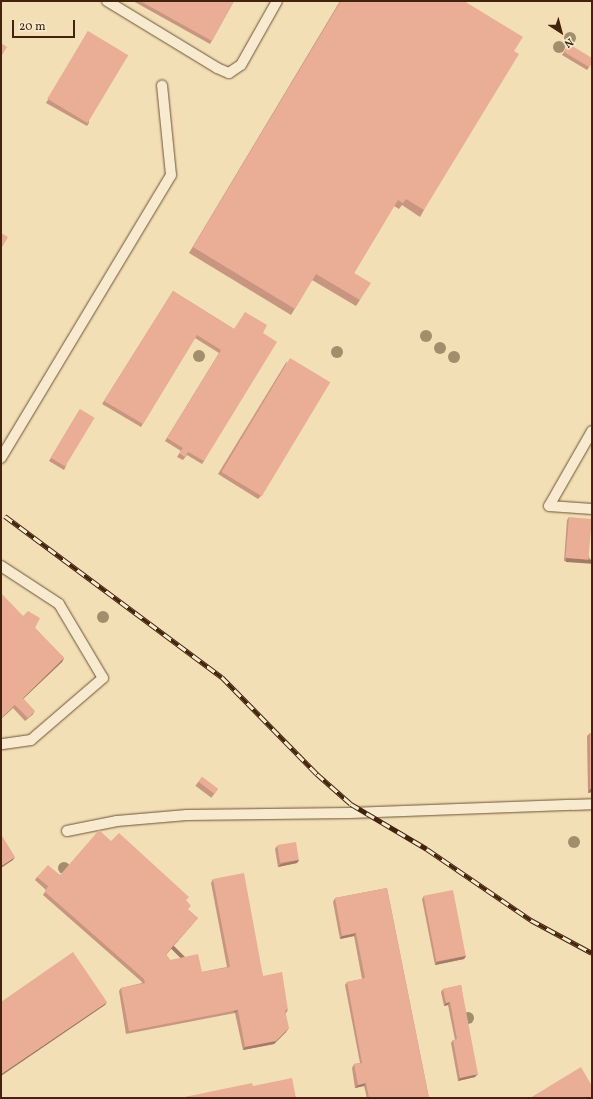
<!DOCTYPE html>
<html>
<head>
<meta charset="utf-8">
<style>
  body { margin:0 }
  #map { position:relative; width:593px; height:1099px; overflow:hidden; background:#f3dfb5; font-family:Vollkorn,serif }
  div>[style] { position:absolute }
  .roads { filter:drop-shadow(0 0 1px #6f5237) drop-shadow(0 0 1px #6f5237) }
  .lane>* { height:10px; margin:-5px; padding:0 5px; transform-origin:5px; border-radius:5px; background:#f7eacf }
  .rail>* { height:4.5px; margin-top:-2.25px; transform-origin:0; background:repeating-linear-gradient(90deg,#f7eacf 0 9px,#43230d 0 18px); box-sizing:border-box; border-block:1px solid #43230d }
  .trees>* { width:12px; height:12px; margin:-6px; border-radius:50%; background:#a28e6b }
  .wall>* { inset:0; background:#c89680; transform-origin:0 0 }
  .shaded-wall>* { inset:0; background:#a37a68; transform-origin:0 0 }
  .building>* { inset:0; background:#e9ae95; transform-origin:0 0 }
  span { translate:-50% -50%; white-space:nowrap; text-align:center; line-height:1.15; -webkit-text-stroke:3px #f7eacf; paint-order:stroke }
  .frame { position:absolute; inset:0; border:2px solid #43230d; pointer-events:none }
  .north { position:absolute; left:541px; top:12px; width:40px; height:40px; -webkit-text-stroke:3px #f7eacf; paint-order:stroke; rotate:144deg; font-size:11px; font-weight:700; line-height:16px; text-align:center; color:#43230d }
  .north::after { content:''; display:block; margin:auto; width:14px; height:18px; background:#43230d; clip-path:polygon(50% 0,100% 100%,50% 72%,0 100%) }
  .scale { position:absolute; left:12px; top:20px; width:63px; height:18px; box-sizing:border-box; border:2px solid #43230d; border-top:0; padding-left:5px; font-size:12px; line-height:14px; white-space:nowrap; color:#43230d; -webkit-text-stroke:3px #f7eacf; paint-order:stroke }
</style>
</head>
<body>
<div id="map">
  <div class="roads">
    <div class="lane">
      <div style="left:107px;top:1px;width:129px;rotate:31.3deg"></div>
      <div style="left:217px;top:68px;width:13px;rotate:23deg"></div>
      <div style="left:229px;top:73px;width:14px;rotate:-34deg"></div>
      <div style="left:241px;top:65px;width:73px;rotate:-60.6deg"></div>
      <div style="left:592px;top:431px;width:86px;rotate:119.8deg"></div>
      <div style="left:549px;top:506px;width:43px;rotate:4deg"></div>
      <div style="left:1px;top:458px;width:330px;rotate:-59deg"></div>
      <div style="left:171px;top:175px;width:90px;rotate:-95.7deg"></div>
      <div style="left:1px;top:566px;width:69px;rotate:33.2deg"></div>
      <div style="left:59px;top:604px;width:86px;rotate:59.3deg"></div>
      <div style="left:103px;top:678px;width:95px;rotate:139.3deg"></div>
      <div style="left:31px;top:740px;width:30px;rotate:172deg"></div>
      <div style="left:67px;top:831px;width:51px;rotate:-11.3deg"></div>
      <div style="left:117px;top:821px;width:70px;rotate:-4.9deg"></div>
      <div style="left:187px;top:815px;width:163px;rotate:-0.7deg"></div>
      <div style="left:350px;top:813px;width:242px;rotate:-2.1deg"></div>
    </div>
  </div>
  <div class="rail">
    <div style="left:5px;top:516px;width:270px;rotate:36.6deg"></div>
    <div style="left:222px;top:677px;width:136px;rotate:45.6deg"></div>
    <div style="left:317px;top:774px;width:45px;rotate:41.4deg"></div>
    <div style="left:351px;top:804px;width:88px;rotate:30.6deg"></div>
    <div style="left:427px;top:849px;width:126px;rotate:34.3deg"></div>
    <div style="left:531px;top:920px;width:69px;rotate:28.4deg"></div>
  </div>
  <div class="trees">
    <div style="left:570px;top:38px"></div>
    <div style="left:559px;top:47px"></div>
    <div style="left:426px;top:336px"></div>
    <div style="left:440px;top:348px"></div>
    <div style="left:337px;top:352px"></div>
    <div style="left:199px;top:356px"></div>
    <div style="left:454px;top:357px"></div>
    <div style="left:103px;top:617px"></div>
    <div style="left:574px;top:842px"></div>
    <div style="left:64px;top:868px"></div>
    <div style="left:468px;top:1018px"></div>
  </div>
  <div class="wall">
    <div style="clip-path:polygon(133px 1px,234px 1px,210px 44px)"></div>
    <div style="clip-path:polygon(340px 1px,464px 1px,424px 210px,420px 217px,402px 205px,399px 209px,394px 206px,354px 273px,360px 300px,356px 306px,312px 280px,291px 315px,189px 253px)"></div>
    <div style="clip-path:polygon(88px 31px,89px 123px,87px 126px,46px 103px)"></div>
    <div style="clip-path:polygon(569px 44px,592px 63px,587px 70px,562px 55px)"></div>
    <div style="clip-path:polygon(173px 291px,234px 329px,263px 333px,204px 461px,202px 464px,187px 455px,183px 460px,177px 457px,181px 451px,165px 441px,219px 353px,195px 338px,141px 427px,102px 404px)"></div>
    <div style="clip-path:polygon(287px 361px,261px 496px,258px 499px,218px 474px)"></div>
    <div style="clip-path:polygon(80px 409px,66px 466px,64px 470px,49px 461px)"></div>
    <div style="clip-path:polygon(569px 517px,592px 563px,564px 561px,567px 520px)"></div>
    <div style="clip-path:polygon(23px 616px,35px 628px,64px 658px,62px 662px,23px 698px,33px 714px,25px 721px,13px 708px)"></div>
    <div style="clip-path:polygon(590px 733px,592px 792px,588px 793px,587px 736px)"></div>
    <div style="left:202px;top:777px;width:20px;height:11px;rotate:37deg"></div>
    <div style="clip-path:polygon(111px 841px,186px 901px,188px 910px,198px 918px,166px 955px,170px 960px,202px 972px,227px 967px,211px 883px,213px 879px,263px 976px,288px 1010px,286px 1013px,286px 1032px,274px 1044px,243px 1050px,235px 1013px,126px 1034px,119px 991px,121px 988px,142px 983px,142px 982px,43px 895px,46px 890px,35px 880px,37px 877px,60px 875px)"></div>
    <div style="clip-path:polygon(277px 846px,299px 860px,297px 863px,278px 867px,275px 849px)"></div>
    <div style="clip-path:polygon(387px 888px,429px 1098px,367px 1098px,364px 1086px,355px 1088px,352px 1068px,354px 1064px,360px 1063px,345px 985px,347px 982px,362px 979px,354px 936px,340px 939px,333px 902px,335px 898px)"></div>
    <div style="clip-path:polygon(424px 896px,466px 956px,464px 959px,435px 965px,422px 899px)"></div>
    <div style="clip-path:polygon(461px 985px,475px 1077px,458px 1081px,451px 1043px,453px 1040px,455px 1040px,448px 1005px,444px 1006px,441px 992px,443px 989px)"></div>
  </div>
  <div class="shaded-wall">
    <div style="left:566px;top:558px;width:26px;height:4px;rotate:4deg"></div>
    <div style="clip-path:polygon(64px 658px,62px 662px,21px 701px,23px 698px)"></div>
    <div style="clip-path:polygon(15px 705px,13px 708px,1px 719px,1px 718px)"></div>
    <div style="clip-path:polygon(35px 711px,33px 714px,25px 721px)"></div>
    <div style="clip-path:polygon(590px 789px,592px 789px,592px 792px,588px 793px)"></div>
    <div style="clip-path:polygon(15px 857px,13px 860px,1px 868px,1px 866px)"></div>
    <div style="clip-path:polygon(299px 860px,297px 863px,278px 867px,281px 864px)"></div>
    <div style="clip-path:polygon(356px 933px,354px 936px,340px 939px,342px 936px)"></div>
    <div style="clip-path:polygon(466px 956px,464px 959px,435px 965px,437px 962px)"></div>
    <div style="clip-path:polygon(107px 1002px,105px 1005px,1px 1076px,1px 1074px)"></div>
    <div style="clip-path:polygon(450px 1002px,448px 1005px,444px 1006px,446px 1003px)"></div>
    <div style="left:238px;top:1010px;width:4px;height:111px;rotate:135deg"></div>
    <div style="clip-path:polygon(289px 1028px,286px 1032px,274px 1044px,243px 1050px,245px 1047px)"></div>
    <div style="clip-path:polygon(478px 1074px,475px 1077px,458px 1081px,460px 1078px)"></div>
    <div style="clip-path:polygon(366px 1083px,364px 1086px,355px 1088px,358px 1085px)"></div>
  </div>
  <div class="building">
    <div style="clip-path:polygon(140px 1px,234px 1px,212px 41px)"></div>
    <div style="clip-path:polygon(341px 1px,464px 1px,523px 37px,514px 51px,519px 54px,424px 210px,406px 199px,403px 203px,398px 200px,354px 273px,371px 283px,360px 300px,316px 274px,295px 309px,193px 247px)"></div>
    <div style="left:88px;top:31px;width:47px;height:79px;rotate:31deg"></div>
    <div style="clip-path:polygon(1px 43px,7px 47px,1px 57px)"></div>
    <div style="clip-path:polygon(569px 44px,592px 58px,592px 63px,589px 67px,564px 52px)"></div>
    <div style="clip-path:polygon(1px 233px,8px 237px,1px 249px)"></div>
    <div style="clip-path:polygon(173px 291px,234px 329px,245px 312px,267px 325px,263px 333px,277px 342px,204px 461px,188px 452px,185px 457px,179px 453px,183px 448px,167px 438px,221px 350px,197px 335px,143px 424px,104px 401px)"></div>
    <div style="left:290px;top:358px;width:47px;height:133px;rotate:31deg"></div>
    <div style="left:80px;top:409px;width:17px;height:57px;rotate:31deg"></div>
    <div style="left:569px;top:517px;width:23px;height:41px;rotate:5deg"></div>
    <div style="clip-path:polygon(1px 593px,23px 616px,28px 611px,40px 618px,35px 628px,64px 658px,23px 698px,35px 711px,28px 718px,15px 705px,1px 718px)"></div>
    <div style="left:590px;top:733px;width:2px;height:56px"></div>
    <div style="left:202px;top:777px;width:20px;height:6px;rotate:37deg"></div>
    <div style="clip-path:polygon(99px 830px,111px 841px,119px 833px,189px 897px,186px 900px,191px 906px,188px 909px,198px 918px,166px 954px,170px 960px,198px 954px,202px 972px,230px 967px,213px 879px,244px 873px,263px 976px,282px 972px,288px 1010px,285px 1010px,289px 1028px,276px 1041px,245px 1047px,238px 1010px,129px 1031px,121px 988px,145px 983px,144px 979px,45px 892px,48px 886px,37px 877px,48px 865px,60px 875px)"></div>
    <div style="clip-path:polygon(1px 834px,15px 857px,1px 866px)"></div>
    <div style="left:296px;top:842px;width:18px;height:19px;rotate:81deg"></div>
    <div style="clip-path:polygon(387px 888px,429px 1098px,369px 1098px,366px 1083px,358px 1085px,354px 1064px,362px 1063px,347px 982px,365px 978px,356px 933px,342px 936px,335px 898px)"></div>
    <div style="left:453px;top:890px;width:67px;height:30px;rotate:79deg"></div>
    <div style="clip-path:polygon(73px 952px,107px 1002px,1px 1074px,1px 1002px)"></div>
    <div style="clip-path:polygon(461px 985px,478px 1074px,460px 1078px,453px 1040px,457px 1039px,450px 1002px,446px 1003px,443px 989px)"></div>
    <div style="clip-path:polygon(581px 1067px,592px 1086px,592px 1096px,588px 1098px,530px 1098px)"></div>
    <div style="clip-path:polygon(292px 1078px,296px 1098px,180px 1098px,252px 1083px,253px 1086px)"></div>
  </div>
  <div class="frame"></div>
  <div class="north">N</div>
  <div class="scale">20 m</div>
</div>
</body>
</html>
